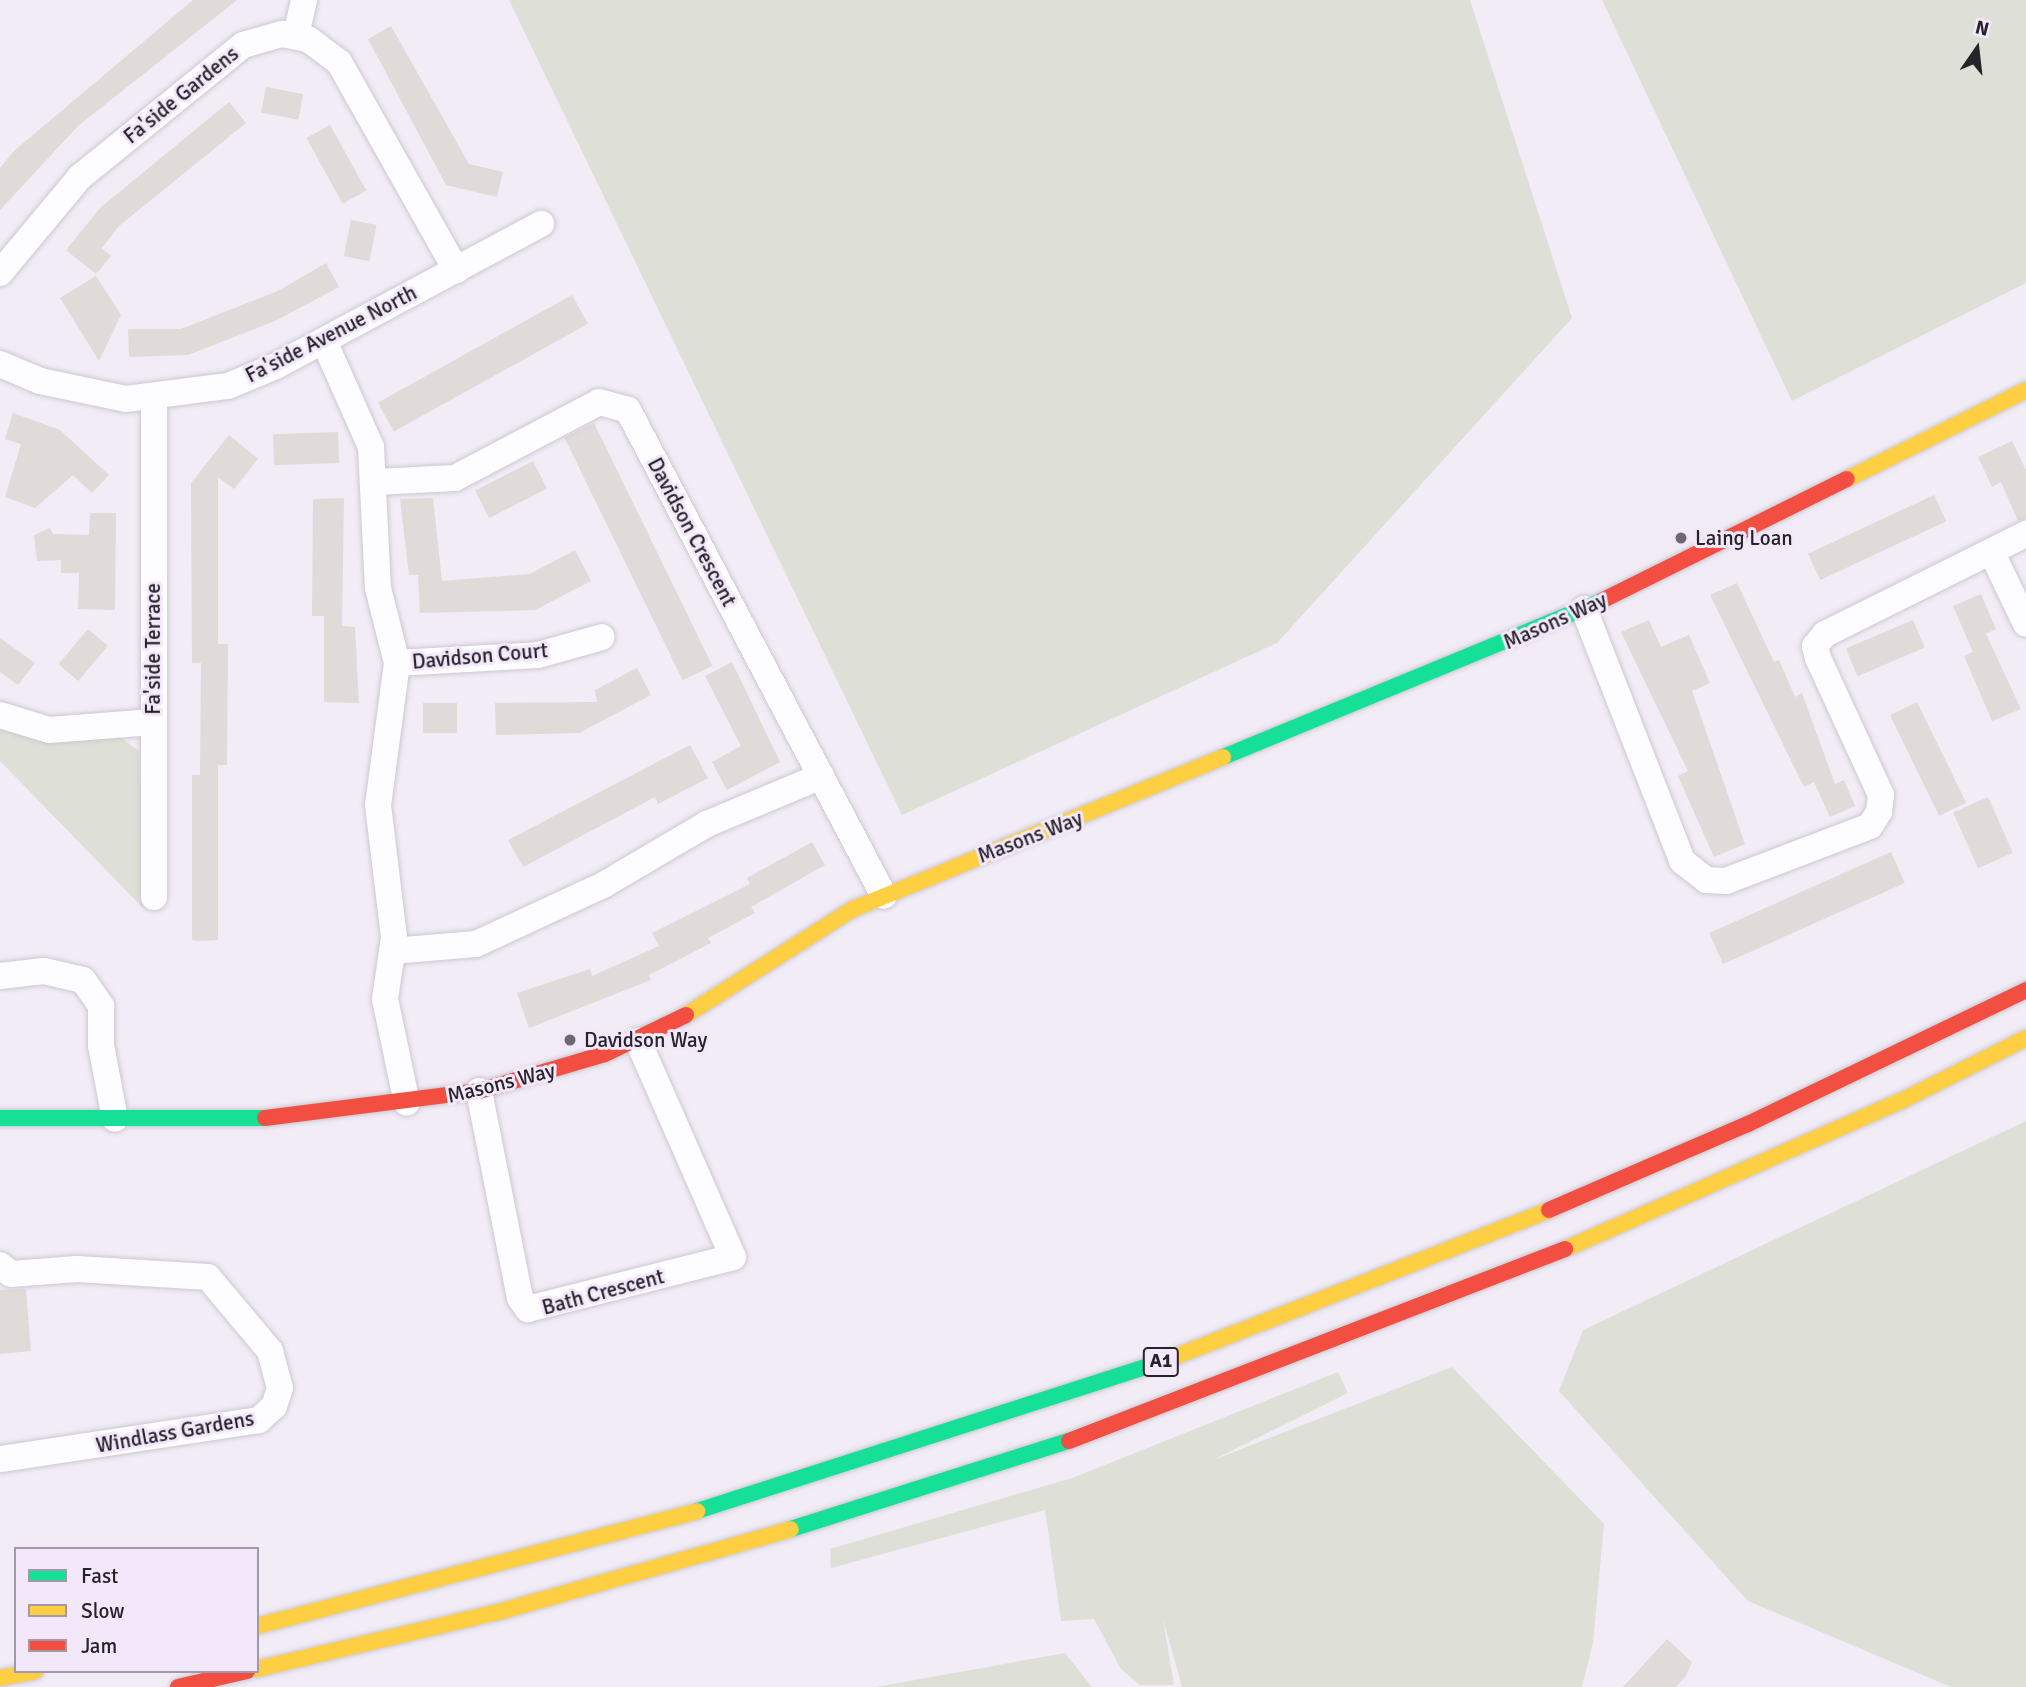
<!DOCTYPE html>
<html>
<head>
<meta charset="utf-8">
<style>
  body { margin:0 }
  #map { position:relative; width:2026px; height:1687px; overflow:hidden; background:#f1ecf6; font-family:Signika,sans-serif }
  div>[style] { position:absolute }
  .green>* { inset:0; background:#dee0d7 }
  .building>* { inset:0; background:#e0dad9; transform-origin:0 0 }
  .roads { filter:drop-shadow(0 0 2px #ccc8d0) drop-shadow(0 0 2px #ccc8d0) }
  .street>* { height:26px; margin:-13px; padding:0 13px; transform-origin:13px; border-radius:13px; background:#fdfcfe }
  .fast>* { height:16px; margin:-8px; padding:0 8px; transform-origin:8px; border-radius:8px; background:#16e098 }
  .slow>* { height:16px; margin:-8px; padding:0 8px; transform-origin:8px; border-radius:8px; background:#ffcf43 }
  .jam>* { height:16px; margin:-8px; padding:0 8px; transform-origin:8px; border-radius:8px; background:#f24e42 }
  .dots>* { width:19px; height:19px; translate:-50% -50%; box-sizing:border-box; border:4px solid #f2e8fa; border-radius:50% }
  span { translate:-50% -50%; white-space:nowrap; text-align:center; line-height:1.15; -webkit-text-stroke:6px #f2e8fa; paint-order:stroke }
  .shield-label span { padding:2px 5px; background:#f2e8fa; border:2px solid; border-radius:5px; -webkit-text-stroke-width:0 }
  .shield-label { font-size:19px; color:#27232a; font-weight:700 }
  .street-label { font-size:21px; color:#27232a }
  .poi-label { font-size:21px; color:#27232a }
  .left { translate:0 -50%; text-align:left }
  .legend { position:absolute; left:14px; top:1547px; width:245px; height:126px; box-sizing:border-box; background:#f2e8fa; border:2px solid #a199a7; margin:0; padding:9px 12px; list-style:none; font-size:21px; color:#27232a }
  .legend li { display:flex; align-items:center; gap:14px; height:35px }
  .legend b { width:35px; border:2px solid #a199a7 }
  .north { position:absolute; left:1942px; top:14px; width:70px; height:70px; -webkit-text-stroke:5px #f2e8fa; paint-order:stroke; rotate:14deg; font-size:19px; font-weight:700; line-height:28px; text-align:center; color:#27232a }
  .north::after { content:''; display:block; margin:auto; width:24px; height:32px; background:#27232a; clip-path:polygon(50% 0,100% 100%,50% 72%,0 100%) }
</style>
</head>
<body>
<div id="map">
  <div class="green">
    <div style="clip-path:polygon(509px 0,1470px 0,1572px 318px,1277px 643px,902px 815px)"></div>
    <div style="clip-path:polygon(1602px 0,2026px 0,2026px 283px,1792px 401px)"></div>
    <div style="clip-path:polygon(0 727px,40px 739px,119px 736px,139px 751px,143px 908px,0 761px)"></div>
    <div style="clip-path:polygon(2026px 1121px,2026px 1687px,1951px 1687px,1748px 1601px,1559px 1391px,1583px 1330px)"></div>
    <div style="clip-path:polygon(1452px 1367px,1604px 1524px,1593px 1643px,1582px 1687px,1182px 1687px,1163px 1619px,1174px 1685px,1140px 1685px,1121px 1669px,1094px 1619px,1061px 1621px,1045px 1510px,831px 1568px,830px 1549px,1072px 1478px,1338px 1372px,1348px 1393px,1213px 1460px)"></div>
    <div style="clip-path:polygon(1065px 1653px,1092px 1687px,876px 1687px)"></div>
  </div>
  <div class="building">
    <div style="clip-path:polygon(193px 0,237px 0,78px 126px,0 210px,0 168px,14px 151px)"></div>
    <div style="clip-path:polygon(391px 26px,469px 164px,503px 172px,497px 197px,446px 185px,368px 39px)"></div>
    <div style="left:266px;top:87px;width:38px;height:26px;rotate:11deg"></div>
    <div style="clip-path:polygon(229px 102px,246px 123px,119px 226px,102px 248px,111px 256px,96px 274px,66px 250px,100px 208px)"></div>
    <div style="left:330px;top:125px;width:75px;height:27px;rotate:61deg"></div>
    <div style="left:351px;top:220px;width:26px;height:37px;rotate:11deg"></div>
    <div style="clip-path:polygon(326px 263px,339px 287px,275px 321px,188px 355px,129px 357px,128px 329px,181px 329px,278px 291px)"></div>
    <div style="clip-path:polygon(96px 276px,121px 315px,99px 361px,60px 298px)"></div>
    <div style="left:572px;top:295px;width:33px;height:222px;rotate:61deg"></div>
    <div style="clip-path:polygon(13px 413px,60px 430px,109px 475px,92px 493px,73px 475px,35px 508px,5px 497px,21px 444px,5px 439px)"></div>
    <div style="left:594px;top:423px;width:270px;height:33px;rotate:64deg"></div>
    <div style="left:338px;top:432px;width:31px;height:65px;rotate:88deg"></div>
    <div style="clip-path:polygon(229px 435px,258px 459px,234px 489px,218px 477px,218px 644px,228px 644px,227px 765px,218px 765px,218px 940px,197px 941px,192px 940px,192px 775px,200px 775px,201px 663px,192px 663px,191px 483px)"></div>
    <div style="clip-path:polygon(2012px 441px,2026px 470px,2026px 518px,2018px 521px,2001px 482px,1992px 487px,1978px 457px)"></div>
    <div style="left:533px;top:461px;width:31px;height:65px;rotate:63deg"></div>
    <div style="left:1934px;top:495px;width:29px;height:139px;rotate:65deg"></div>
    <div style="clip-path:polygon(344px 498px,342px 626px,355px 627px,359px 703px,324px 702px,324px 616px,312px 616px,313px 499px)"></div>
    <div style="clip-path:polygon(433px 498px,442px 581px,530px 574px,575px 550px,591px 581px,535px 610px,420px 613px,418px 575px,409px 575px,400px 499px)"></div>
    <div style="clip-path:polygon(90px 513px,116px 513px,115px 610px,78px 609px,79px 573px,61px 573px,61px 560px,37px 561px,34px 535px,50px 528px,53px 534px,89px 535px)"></div>
    <div style="clip-path:polygon(1737px 583px,1774px 662px,1779px 660px,1795px 697px,1802px 693px,1835px 784px,1844px 780px,1855px 806px,1830px 817px,1814px 782px,1804px 787px,1710px 595px)"></div>
    <div style="clip-path:polygon(1981px 594px,1996px 629px,1986px 634px,2021px 709px,1992px 721px,1964px 656px,1973px 652px,1953px 606px)"></div>
    <div style="clip-path:polygon(1649px 620px,1661px 647px,1689px 635px,1710px 683px,1692px 691px,1745px 844px,1714px 857px,1678px 776px,1688px 771px,1621px 632px)"></div>
    <div style="left:1913px;top:620px;width:30px;height:73px;rotate:67deg"></div>
    <div style="left:88px;top:629px;width:26px;height:46px;rotate:40deg"></div>
    <div style="clip-path:polygon(0 638px,35px 663px,18px 685px,0 672px)"></div>
    <div style="clip-path:polygon(732px 662px,780px 762px,727px 790px,712px 762px,741px 746px,705px 676px)"></div>
    <div style="clip-path:polygon(637px 668px,651px 695px,579px 733px,496px 735px,495px 703px,597px 702px,595px 690px)"></div>
    <div style="left:1917px;top:702px;width:112px;height:30px;rotate:64deg"></div>
    <div style="left:457px;top:703px;width:30px;height:34px;rotate:90deg"></div>
    <div style="clip-path:polygon(690px 745px,708px 778px,658px 804px,655px 797px,523px 867px,508px 840px)"></div>
    <div style="left:1988px;top:797px;width:61px;height:38px;rotate:66deg"></div>
    <div style="clip-path:polygon(812px 842px,825px 865px,751px 907px,755px 913px,708px 938px,711px 943px,649px 975px,651px 980px,529px 1028px,517px 993px,590px 969px,592px 976px,659px 946px,652px 933px,750px 884px,747px 878px)"></div>
    <div style="left:1891px;top:852px;width:34px;height:199px;rotate:66deg"></div>
    <div style="clip-path:polygon(26px 1289px,31px 1351px,0 1354px,0 1290px)"></div>
    <div style="clip-path:polygon(1667px 1639px,1692px 1662px,1686px 1676px,1676px 1687px,1623px 1687px)"></div>
  </div>
  <div class="roads">
    <div class="street">
      <div style="left:296px;top:35px;width:36px;rotate:-77deg"></div>
      <div style="left:0;top:273px;width:125px;rotate:-50.2deg"></div>
      <div style="left:80px;top:177px;width:210px;rotate:-39deg"></div>
      <div style="left:243px;top:45px;width:41px;rotate:-15.8deg"></div>
      <div style="left:282px;top:34px;width:26px;rotate:11deg"></div>
      <div style="left:308px;top:39px;width:39px;rotate:37deg"></div>
      <div style="left:339px;top:62px;width:239px;rotate:60.6deg"></div>
      <div style="left:324px;top:341px;width:116px;rotate:66.1deg"></div>
      <div style="left:371px;top:447px;width:141px;rotate:87.2deg"></div>
      <div style="left:378px;top:588px;width:77px;rotate:75.8deg"></div>
      <div style="left:397px;top:663px;width:143px;rotate:97.6deg"></div>
      <div style="left:378px;top:805px;width:134px;rotate:83.1deg"></div>
      <div style="left:394px;top:938px;width:62px;rotate:98.4deg"></div>
      <div style="left:385px;top:999px;width:106px;rotate:78.1deg"></div>
      <div style="left:0;top:364px;width:43px;rotate:23deg"></div>
      <div style="left:40px;top:381px;width:88px;rotate:11.8deg"></div>
      <div style="left:126px;top:399px;width:103px;rotate:-7.3deg"></div>
      <div style="left:228px;top:386px;width:52px;rotate:-22.6deg"></div>
      <div style="left:276px;top:366px;width:301px;rotate:-28.2deg"></div>
      <div style="left:376px;top:482px;width:79px;rotate:-2.9deg"></div>
      <div style="left:455px;top:478px;width:163px;rotate:-27.8deg"></div>
      <div style="left:599px;top:402px;width:30px;rotate:15deg"></div>
      <div style="left:628px;top:410px;width:549px;rotate:62.22deg"></div>
      <div style="left:1993px;top:555px;width:76px;rotate:64.4deg"></div>
      <div style="left:1584px;top:609px;width:270px;rotate:68.7deg"></div>
      <div style="left:1682px;top:861px;width:31px;rotate:38deg"></div>
      <div style="left:1706px;top:880px;width:20px;rotate:3deg"></div>
      <div style="left:1726px;top:881px;width:154px;rotate:-20.9deg"></div>
      <div style="left:1870px;top:826px;width:17px;rotate:-57deg"></div>
      <div style="left:1879px;top:812px;width:17px;rotate:-83deg"></div>
      <div style="left:1881px;top:795px;width:151px;rotate:-114.7deg"></div>
      <div style="left:1818px;top:658px;width:12px;rotate:-104deg"></div>
      <div style="left:1815px;top:646px;width:16px;rotate:-50deg"></div>
      <div style="left:1825px;top:634px;width:225px;rotate:-26.5deg"></div>
      <div style="left:397px;top:663px;width:141px;rotate:-3.2deg"></div>
      <div style="left:538px;top:655px;width:66px;rotate:-15.7deg"></div>
      <div style="left:0;top:715px;width:51px;rotate:17deg"></div>
      <div style="left:49px;top:730px;width:104px;rotate:-4.4deg"></div>
      <div style="left:154px;top:897px;width:497px;rotate:-90deg"></div>
      <div style="left:392px;top:951px;width:84px;rotate:-4.8deg"></div>
      <div style="left:476px;top:944px;width:142px;rotate:-24.9deg"></div>
      <div style="left:605px;top:884px;width:118px;rotate:-30.5deg"></div>
      <div style="left:707px;top:824px;width:124px;rotate:-22.8deg"></div>
      <div style="left:0;top:976px;width:44px;rotate:-6.5deg"></div>
      <div style="left:44px;top:971px;width:40px;rotate:13deg"></div>
      <div style="left:83px;top:980px;width:32px;rotate:55deg"></div>
      <div style="left:101px;top:1006px;width:39px;rotate:90deg"></div>
      <div style="left:101px;top:1045px;width:75px;rotate:79.3deg"></div>
      <div style="left:479px;top:1091px;width:211px;rotate:78.8deg"></div>
      <div style="left:520px;top:1298px;width:14px;rotate:54deg"></div>
      <div style="left:528px;top:1309px;width:211px;rotate:-14.2deg"></div>
      <div style="left:733px;top:1257px;width:236px;rotate:-113.7deg"></div>
      <div style="left:0;top:1265px;width:14px;rotate:39deg"></div>
      <div style="left:11px;top:1274px;width:66px;rotate:-4.3deg"></div>
      <div style="left:77px;top:1269px;width:131px;rotate:3.5deg"></div>
      <div style="left:208px;top:1277px;width:97px;rotate:50deg"></div>
      <div style="left:270px;top:1351px;width:38px;rotate:75deg"></div>
      <div style="left:280px;top:1388px;width:19px;rotate:108deg"></div>
      <div style="left:274px;top:1406px;width:21px;rotate:137deg"></div>
      <div style="left:259px;top:1420px;width:262px;rotate:171.4deg"></div>
    </div>
    <div class="fast">
      <div style="left:1223px;top:757px;width:411px;rotate:-22.4deg"></div>
      <div style="left:0;top:1118px;width:265px"></div>
      <div style="left:697px;top:1511px;width:490px;rotate:-17.8deg"></div>
      <div style="left:791px;top:1529px;width:292px;rotate:-17.6deg"></div>
    </div>
    <div class="slow">
      <div style="left:1847px;top:479px;width:200px;rotate:-26.4deg"></div>
      <div style="left:686px;top:1015px;width:198px;rotate:-32.4deg"></div>
      <div style="left:853px;top:909px;width:400px;rotate:-22.3deg"></div>
      <div style="left:1565px;top:1249px;width:367px;rotate:-23.8deg"></div>
      <div style="left:1901px;top:1101px;width:140px;rotate:-26.7deg"></div>
      <div style="left:1164px;top:1361px;width:414px;rotate:-21.4deg"></div>
      <div style="left:257px;top:1626px;width:455px;rotate:-14.6deg"></div>
      <div style="left:257px;top:1669px;width:252px;rotate:-13.3deg"></div>
      <div style="left:502px;top:1611px;width:300px;rotate:-15.8deg"></div>
      <div style="left:0;top:1678px;width:36px;rotate:-11deg"></div>
    </div>
    <div class="jam">
      <div style="left:1603px;top:600px;width:272px;rotate:-26.4deg"></div>
      <div style="left:265px;top:1118px;width:216px;rotate:-7.2deg"></div>
      <div style="left:479px;top:1091px;width:131px;rotate:-16.4deg"></div>
      <div style="left:605px;top:1054px;width:90px;rotate:-25.7deg"></div>
      <div style="left:1549px;top:1210px;width:217px;rotate:-23.4deg"></div>
      <div style="left:1748px;top:1124px;width:309px;rotate:-25.7deg"></div>
      <div style="left:1069px;top:1441px;width:532px;rotate:-21.16deg"></div>
      <div style="left:178px;top:1687px;width:71px;rotate:-13.1deg"></div>
    </div>
  </div>
  <div class="dots">
    <div style="left:1681px;top:538px;background:#6e6971"></div>
    <div style="left:570px;top:1040px;background:#6e6971"></div>
  </div>
  <div class="shield-label">
    <span style="left:1161px;top:1362px">A1</span>
  </div>
  <div class="street-label">
    <span style="left:181px;top:95px;rotate:-39deg">Fa'side Gardens</span>
    <span style="left:331px;top:334px;rotate:-27deg">Fa'side Avenue North</span>
    <span style="left:692px;top:532px;rotate:62deg">Davidson Crescent</span>
    <span style="left:1555px;top:621px;rotate:-24deg">Masons Way</span>
    <span style="left:153px;top:649px;rotate:-90deg">Fa'side Terrace</span>
    <span style="left:480px;top:656px;rotate:-5deg">Davidson Court</span>
    <span style="left:1030px;top:837px;rotate:-21deg">Masons Way</span>
    <span style="left:501px;top:1083px;rotate:-14deg">Masons Way</span>
    <span style="left:603px;top:1292px;rotate:-15deg">Bath Crescent</span>
    <span style="left:175px;top:1432px;rotate:-10deg">Windlass Gardens</span>
  </div>
  <div class="poi-label">
    <span class="left" style="left:1695px;top:538px">Laing Loan</span>
    <span class="left" style="left:584px;top:1040px">Davidson Way</span>
  </div>
  <ul class="legend">
  <li><b style="height:9px;background:#16e098"></b>Fast</li>
  <li><b style="height:9px;background:#ffcf43"></b>Slow</li>
  <li><b style="height:9px;background:#f24e42"></b>Jam</li>
  </ul>
  <div class="north">N</div>
</div>
</body>
</html>
